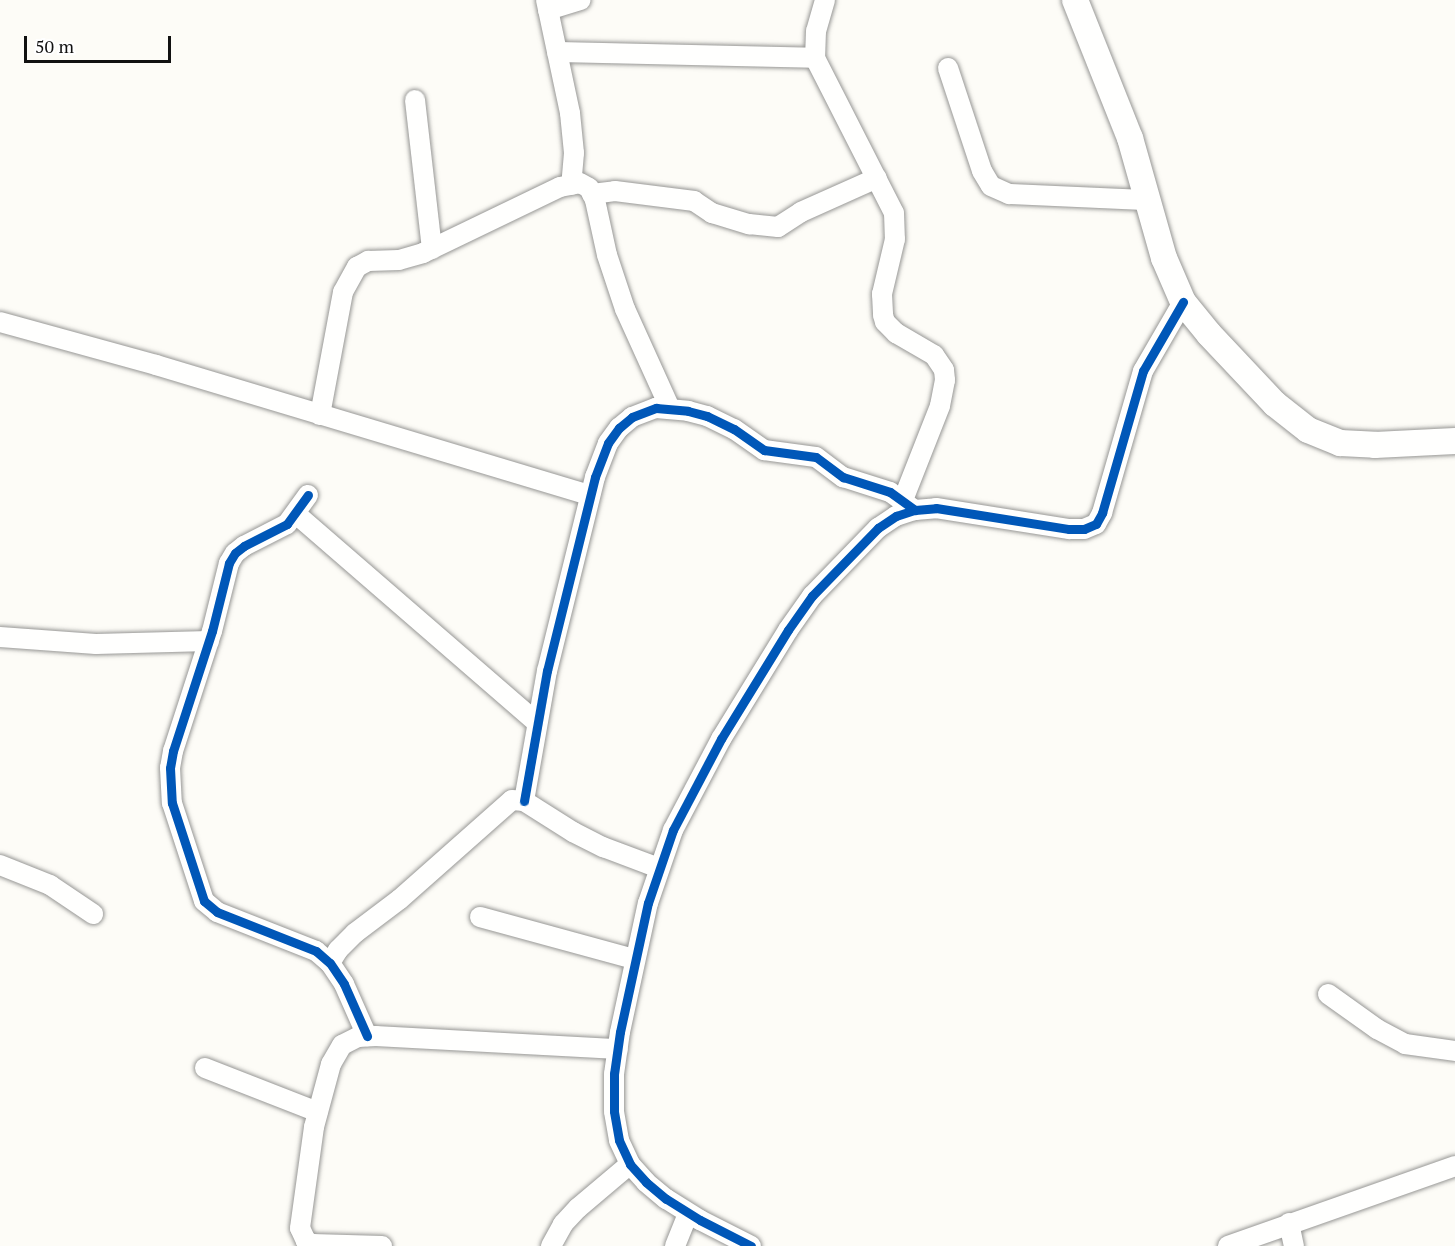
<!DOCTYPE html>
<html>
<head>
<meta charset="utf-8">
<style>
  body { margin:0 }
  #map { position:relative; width:1455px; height:1246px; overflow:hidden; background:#fdfcf7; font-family:"PT Serif",serif }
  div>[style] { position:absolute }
  .roads { filter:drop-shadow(0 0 2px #979795) drop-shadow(0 0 2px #979795) }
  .minor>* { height:20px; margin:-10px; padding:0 10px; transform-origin:10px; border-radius:10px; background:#fffffe }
  .tertiary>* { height:26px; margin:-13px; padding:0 13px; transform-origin:13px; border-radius:13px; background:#fffffe }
  .cycleway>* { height:9px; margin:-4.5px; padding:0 4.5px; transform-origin:4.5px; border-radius:4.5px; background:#0057b8 }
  span { translate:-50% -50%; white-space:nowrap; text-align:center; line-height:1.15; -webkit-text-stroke:6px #fff; paint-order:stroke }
  .scale { position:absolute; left:24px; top:36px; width:147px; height:27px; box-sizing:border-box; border:3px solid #111; border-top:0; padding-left:8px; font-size:18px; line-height:21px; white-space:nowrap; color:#111; -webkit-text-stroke:4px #fff; paint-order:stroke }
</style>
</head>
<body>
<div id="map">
  <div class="roads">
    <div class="minor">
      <div style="left:546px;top:0;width:116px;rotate:78deg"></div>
      <div style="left:570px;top:113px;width:40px;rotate:84.3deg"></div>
      <div style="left:574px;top:153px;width:32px;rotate:95deg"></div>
      <div style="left:825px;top:0;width:32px;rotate:106deg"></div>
      <div style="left:816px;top:31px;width:27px;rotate:92deg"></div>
      <div style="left:815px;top:58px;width:174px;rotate:63deg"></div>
      <div style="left:894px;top:213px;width:26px;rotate:88deg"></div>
      <div style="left:895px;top:239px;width:57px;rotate:103.3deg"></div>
      <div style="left:882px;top:294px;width:21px;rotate:87deg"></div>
      <div style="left:883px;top:315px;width:7px;rotate:74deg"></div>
      <div style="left:885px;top:322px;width:16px;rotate:45deg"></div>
      <div style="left:896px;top:333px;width:44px;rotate:30.1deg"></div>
      <div style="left:934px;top:355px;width:18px;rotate:56deg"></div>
      <div style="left:944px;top:370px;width:10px;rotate:84deg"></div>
      <div style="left:945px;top:380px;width:26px;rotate:101deg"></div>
      <div style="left:940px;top:406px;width:101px;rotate:111.5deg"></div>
      <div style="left:548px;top:10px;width:34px;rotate:-17deg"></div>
      <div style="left:557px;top:52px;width:258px;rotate:1.3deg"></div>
      <div style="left:948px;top:68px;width:108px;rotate:71.7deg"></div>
      <div style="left:982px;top:171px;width:17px;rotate:59deg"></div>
      <div style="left:991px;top:186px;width:20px;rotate:24deg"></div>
      <div style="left:1009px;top:194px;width:137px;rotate:2.5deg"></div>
      <div style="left:415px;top:100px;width:150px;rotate:83.5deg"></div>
      <div style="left:592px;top:194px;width:23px;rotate:-7deg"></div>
      <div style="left:615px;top:191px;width:80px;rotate:7.2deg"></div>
      <div style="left:694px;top:201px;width:22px;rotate:34deg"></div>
      <div style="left:712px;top:213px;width:39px;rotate:17deg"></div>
      <div style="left:749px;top:224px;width:29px;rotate:6deg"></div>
      <div style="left:778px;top:227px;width:27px;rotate:-33deg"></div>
      <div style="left:801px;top:212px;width:83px;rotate:-24.1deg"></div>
      <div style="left:0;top:322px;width:162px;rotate:15.4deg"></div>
      <div style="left:156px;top:365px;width:453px;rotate:16.7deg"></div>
      <div style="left:320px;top:415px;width:125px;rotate:-79.4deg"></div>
      <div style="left:343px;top:292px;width:29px;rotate:-61deg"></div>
      <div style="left:357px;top:267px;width:13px;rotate:-29deg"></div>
      <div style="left:368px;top:261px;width:31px;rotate:-2deg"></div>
      <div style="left:399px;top:260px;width:25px;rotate:-16deg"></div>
      <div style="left:423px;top:253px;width:152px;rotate:-25.7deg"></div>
      <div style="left:560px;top:187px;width:20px;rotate:-11deg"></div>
      <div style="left:580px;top:183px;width:10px;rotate:29deg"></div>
      <div style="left:589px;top:188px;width:13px;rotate:63deg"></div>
      <div style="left:595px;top:200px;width:56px;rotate:77.7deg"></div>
      <div style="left:607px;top:255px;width:57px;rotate:71.6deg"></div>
      <div style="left:625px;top:309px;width:109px;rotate:65.6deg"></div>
      <div style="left:308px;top:495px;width:36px;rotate:126deg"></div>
      <div style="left:287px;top:524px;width:48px;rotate:152.9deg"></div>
      <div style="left:244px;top:546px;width:11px;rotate:142deg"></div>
      <div style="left:235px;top:553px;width:12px;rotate:121deg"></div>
      <div style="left:229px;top:563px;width:70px;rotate:104deg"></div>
      <div style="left:212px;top:631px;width:126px;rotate:108deg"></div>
      <div style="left:173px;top:751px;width:17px;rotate:100deg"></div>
      <div style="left:170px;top:768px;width:35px;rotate:87deg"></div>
      <div style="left:172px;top:803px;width:103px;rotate:71.9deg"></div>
      <div style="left:204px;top:901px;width:17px;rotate:40deg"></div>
      <div style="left:217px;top:912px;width:106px;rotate:21.5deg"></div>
      <div style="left:316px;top:951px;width:18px;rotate:41deg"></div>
      <div style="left:330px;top:963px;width:25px;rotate:56deg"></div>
      <div style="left:344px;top:984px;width:57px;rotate:66.1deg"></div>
      <div style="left:296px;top:514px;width:318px;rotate:40.9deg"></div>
      <div style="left:0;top:637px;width:96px;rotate:4.2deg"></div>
      <div style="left:96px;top:644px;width:113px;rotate:-1.5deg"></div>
      <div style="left:524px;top:801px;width:132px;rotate:-80deg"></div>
      <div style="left:547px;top:671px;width:200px;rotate:-76.1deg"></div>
      <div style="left:595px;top:477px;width:36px;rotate:-69deg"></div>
      <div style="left:608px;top:443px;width:19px;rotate:-54deg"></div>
      <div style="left:619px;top:428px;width:17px;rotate:-40deg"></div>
      <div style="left:632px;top:417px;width:26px;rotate:-21deg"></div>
      <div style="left:656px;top:408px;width:32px;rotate:5deg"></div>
      <div style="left:688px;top:411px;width:20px;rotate:15deg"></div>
      <div style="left:707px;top:416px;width:30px;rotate:26deg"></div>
      <div style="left:734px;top:429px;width:37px;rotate:35deg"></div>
      <div style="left:764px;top:450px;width:52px;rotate:7.7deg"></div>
      <div style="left:816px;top:457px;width:34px;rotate:37deg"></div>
      <div style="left:843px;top:477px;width:49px;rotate:17.7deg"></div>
      <div style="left:890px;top:492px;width:31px;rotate:36deg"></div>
      <div style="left:0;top:865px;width:54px;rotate:21.8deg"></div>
      <div style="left:50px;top:885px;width:52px;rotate:34deg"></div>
      <div style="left:480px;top:917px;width:160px;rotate:15.3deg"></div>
      <div style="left:330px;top:963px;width:15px;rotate:-58deg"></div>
      <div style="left:338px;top:950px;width:24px;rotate:-45deg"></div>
      <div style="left:355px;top:933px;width:56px;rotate:-37.1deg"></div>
      <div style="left:400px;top:899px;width:149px;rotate:-41.5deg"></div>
      <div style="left:512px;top:800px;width:12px;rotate:5deg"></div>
      <div style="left:524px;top:801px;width:58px;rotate:32.3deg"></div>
      <div style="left:573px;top:832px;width:34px;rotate:27deg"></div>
      <div style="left:603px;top:847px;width:60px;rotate:20.6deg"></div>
      <div style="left:1328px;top:994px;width:60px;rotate:35.5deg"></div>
      <div style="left:1377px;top:1029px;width:32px;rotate:28deg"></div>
      <div style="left:1405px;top:1044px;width:50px;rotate:8deg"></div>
      <div style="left:205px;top:1068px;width:121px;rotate:21.3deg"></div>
      <div style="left:1289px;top:1223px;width:24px;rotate:78deg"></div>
      <div style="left:382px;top:1246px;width:70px;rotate:-178.4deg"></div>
      <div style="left:312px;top:1244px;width:7px;rotate:-153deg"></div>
      <div style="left:306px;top:1241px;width:14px;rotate:-115deg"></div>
      <div style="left:300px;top:1228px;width:102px;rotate:-82.1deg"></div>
      <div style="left:314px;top:1127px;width:65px;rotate:-74.9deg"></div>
      <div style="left:331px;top:1064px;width:22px;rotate:-60deg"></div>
      <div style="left:342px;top:1045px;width:18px;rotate:-27deg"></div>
      <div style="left:358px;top:1037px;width:18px;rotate:-3deg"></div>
      <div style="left:376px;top:1036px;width:242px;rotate:3.1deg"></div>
      <div style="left:551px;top:1246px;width:25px;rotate:-61deg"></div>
      <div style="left:563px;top:1224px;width:22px;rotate:-47deg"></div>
      <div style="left:578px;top:1208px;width:68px;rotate:-40.2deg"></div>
      <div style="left:675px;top:1246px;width:35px;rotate:-68deg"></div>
      <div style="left:751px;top:1246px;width:57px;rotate:-153deg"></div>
      <div style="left:700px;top:1220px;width:40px;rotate:-148deg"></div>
      <div style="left:666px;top:1199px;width:26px;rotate:-140deg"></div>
      <div style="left:646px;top:1182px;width:24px;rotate:-132deg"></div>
      <div style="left:630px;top:1164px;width:26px;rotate:-115deg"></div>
      <div style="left:619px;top:1140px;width:29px;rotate:-100deg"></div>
      <div style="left:614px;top:1111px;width:37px;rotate:-90deg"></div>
      <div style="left:614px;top:1074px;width:42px;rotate:-81.9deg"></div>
      <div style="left:620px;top:1032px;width:132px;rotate:-77.8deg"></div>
      <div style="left:648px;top:903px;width:77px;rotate:-71.1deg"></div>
      <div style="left:673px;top:830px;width:103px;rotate:-62.2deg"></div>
      <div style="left:721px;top:739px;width:128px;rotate:-58.4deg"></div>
      <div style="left:788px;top:630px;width:42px;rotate:-54.8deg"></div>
      <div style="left:812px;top:596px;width:95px;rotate:-45.9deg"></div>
      <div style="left:878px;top:528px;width:22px;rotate:-34deg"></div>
      <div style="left:896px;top:516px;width:20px;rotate:-18deg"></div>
      <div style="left:915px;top:510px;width:21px;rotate:-5deg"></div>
      <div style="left:936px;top:508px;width:135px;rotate:9deg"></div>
      <div style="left:1069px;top:529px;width:15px"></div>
      <div style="left:1084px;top:529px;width:13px;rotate:-23deg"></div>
      <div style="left:1096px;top:524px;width:13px;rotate:-61deg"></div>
      <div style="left:1102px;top:513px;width:148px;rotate:-73.9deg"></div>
      <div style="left:1143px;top:371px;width:80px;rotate:-59.9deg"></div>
      <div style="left:1228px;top:1246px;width:241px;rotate:-19.4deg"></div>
    </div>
    <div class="tertiary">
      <div style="left:1075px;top:0;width:149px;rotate:68.3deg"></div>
      <div style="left:1130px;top:138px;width:125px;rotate:74.2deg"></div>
      <div style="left:1164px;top:258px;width:48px;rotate:66.6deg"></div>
      <div style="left:1183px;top:302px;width:41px;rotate:50.9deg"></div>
      <div style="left:1209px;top:334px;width:96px;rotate:46.7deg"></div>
      <div style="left:1275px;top:404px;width:42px;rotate:38.2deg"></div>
      <div style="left:1308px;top:430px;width:35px;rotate:22deg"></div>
      <div style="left:1340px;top:443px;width:35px;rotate:3deg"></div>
      <div style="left:1375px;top:445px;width:80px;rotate:-2.9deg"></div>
    </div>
  </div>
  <div class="cycleway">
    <div style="left:308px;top:495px;width:36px;rotate:126deg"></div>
    <div style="left:287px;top:524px;width:48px;rotate:152.9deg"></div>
    <div style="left:244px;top:546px;width:11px;rotate:142deg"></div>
    <div style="left:235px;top:553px;width:12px;rotate:121deg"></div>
    <div style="left:229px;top:563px;width:70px;rotate:104deg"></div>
    <div style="left:212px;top:631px;width:126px;rotate:108deg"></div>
    <div style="left:173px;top:751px;width:17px;rotate:100deg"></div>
    <div style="left:170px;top:768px;width:35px;rotate:87deg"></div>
    <div style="left:172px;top:803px;width:103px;rotate:71.9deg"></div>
    <div style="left:204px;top:901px;width:17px;rotate:40deg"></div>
    <div style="left:217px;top:912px;width:106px;rotate:21.5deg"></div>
    <div style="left:316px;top:951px;width:18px;rotate:41deg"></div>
    <div style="left:330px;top:963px;width:25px;rotate:56deg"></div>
    <div style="left:344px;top:984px;width:57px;rotate:66.1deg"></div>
    <div style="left:524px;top:801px;width:132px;rotate:-80deg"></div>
    <div style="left:547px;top:671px;width:200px;rotate:-76.1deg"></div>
    <div style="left:595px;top:477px;width:36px;rotate:-69deg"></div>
    <div style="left:608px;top:443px;width:19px;rotate:-54deg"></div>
    <div style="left:619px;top:428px;width:17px;rotate:-40deg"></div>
    <div style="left:632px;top:417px;width:26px;rotate:-21deg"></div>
    <div style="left:656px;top:408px;width:32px;rotate:5deg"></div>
    <div style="left:688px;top:411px;width:20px;rotate:15deg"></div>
    <div style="left:707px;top:416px;width:30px;rotate:26deg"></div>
    <div style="left:734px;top:429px;width:37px;rotate:35deg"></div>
    <div style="left:764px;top:450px;width:52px;rotate:7.7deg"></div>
    <div style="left:816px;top:457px;width:34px;rotate:37deg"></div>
    <div style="left:843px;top:477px;width:49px;rotate:17.7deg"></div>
    <div style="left:890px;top:492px;width:31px;rotate:36deg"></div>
    <div style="left:751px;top:1246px;width:57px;rotate:-153deg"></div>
    <div style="left:700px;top:1220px;width:40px;rotate:-148deg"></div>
    <div style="left:666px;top:1199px;width:26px;rotate:-140deg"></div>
    <div style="left:646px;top:1182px;width:24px;rotate:-132deg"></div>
    <div style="left:630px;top:1164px;width:26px;rotate:-115deg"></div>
    <div style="left:619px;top:1140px;width:29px;rotate:-100deg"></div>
    <div style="left:614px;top:1111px;width:37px;rotate:-90deg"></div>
    <div style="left:614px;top:1074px;width:42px;rotate:-81.9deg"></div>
    <div style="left:620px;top:1032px;width:132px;rotate:-77.8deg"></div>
    <div style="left:648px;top:903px;width:77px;rotate:-71.1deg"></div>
    <div style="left:673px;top:830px;width:103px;rotate:-62.2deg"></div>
    <div style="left:721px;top:739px;width:128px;rotate:-58.4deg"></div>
    <div style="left:788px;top:630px;width:42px;rotate:-54.8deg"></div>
    <div style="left:812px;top:596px;width:95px;rotate:-45.9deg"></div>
    <div style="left:878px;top:528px;width:22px;rotate:-34deg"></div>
    <div style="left:896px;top:516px;width:20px;rotate:-18deg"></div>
    <div style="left:915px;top:510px;width:21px;rotate:-5deg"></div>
    <div style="left:936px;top:508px;width:135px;rotate:9deg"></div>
    <div style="left:1069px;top:529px;width:15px"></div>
    <div style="left:1084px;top:529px;width:13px;rotate:-23deg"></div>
    <div style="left:1096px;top:524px;width:13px;rotate:-61deg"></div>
    <div style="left:1102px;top:513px;width:148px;rotate:-73.9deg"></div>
    <div style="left:1143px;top:371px;width:80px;rotate:-59.9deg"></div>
  </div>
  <div class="scale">50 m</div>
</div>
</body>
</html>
